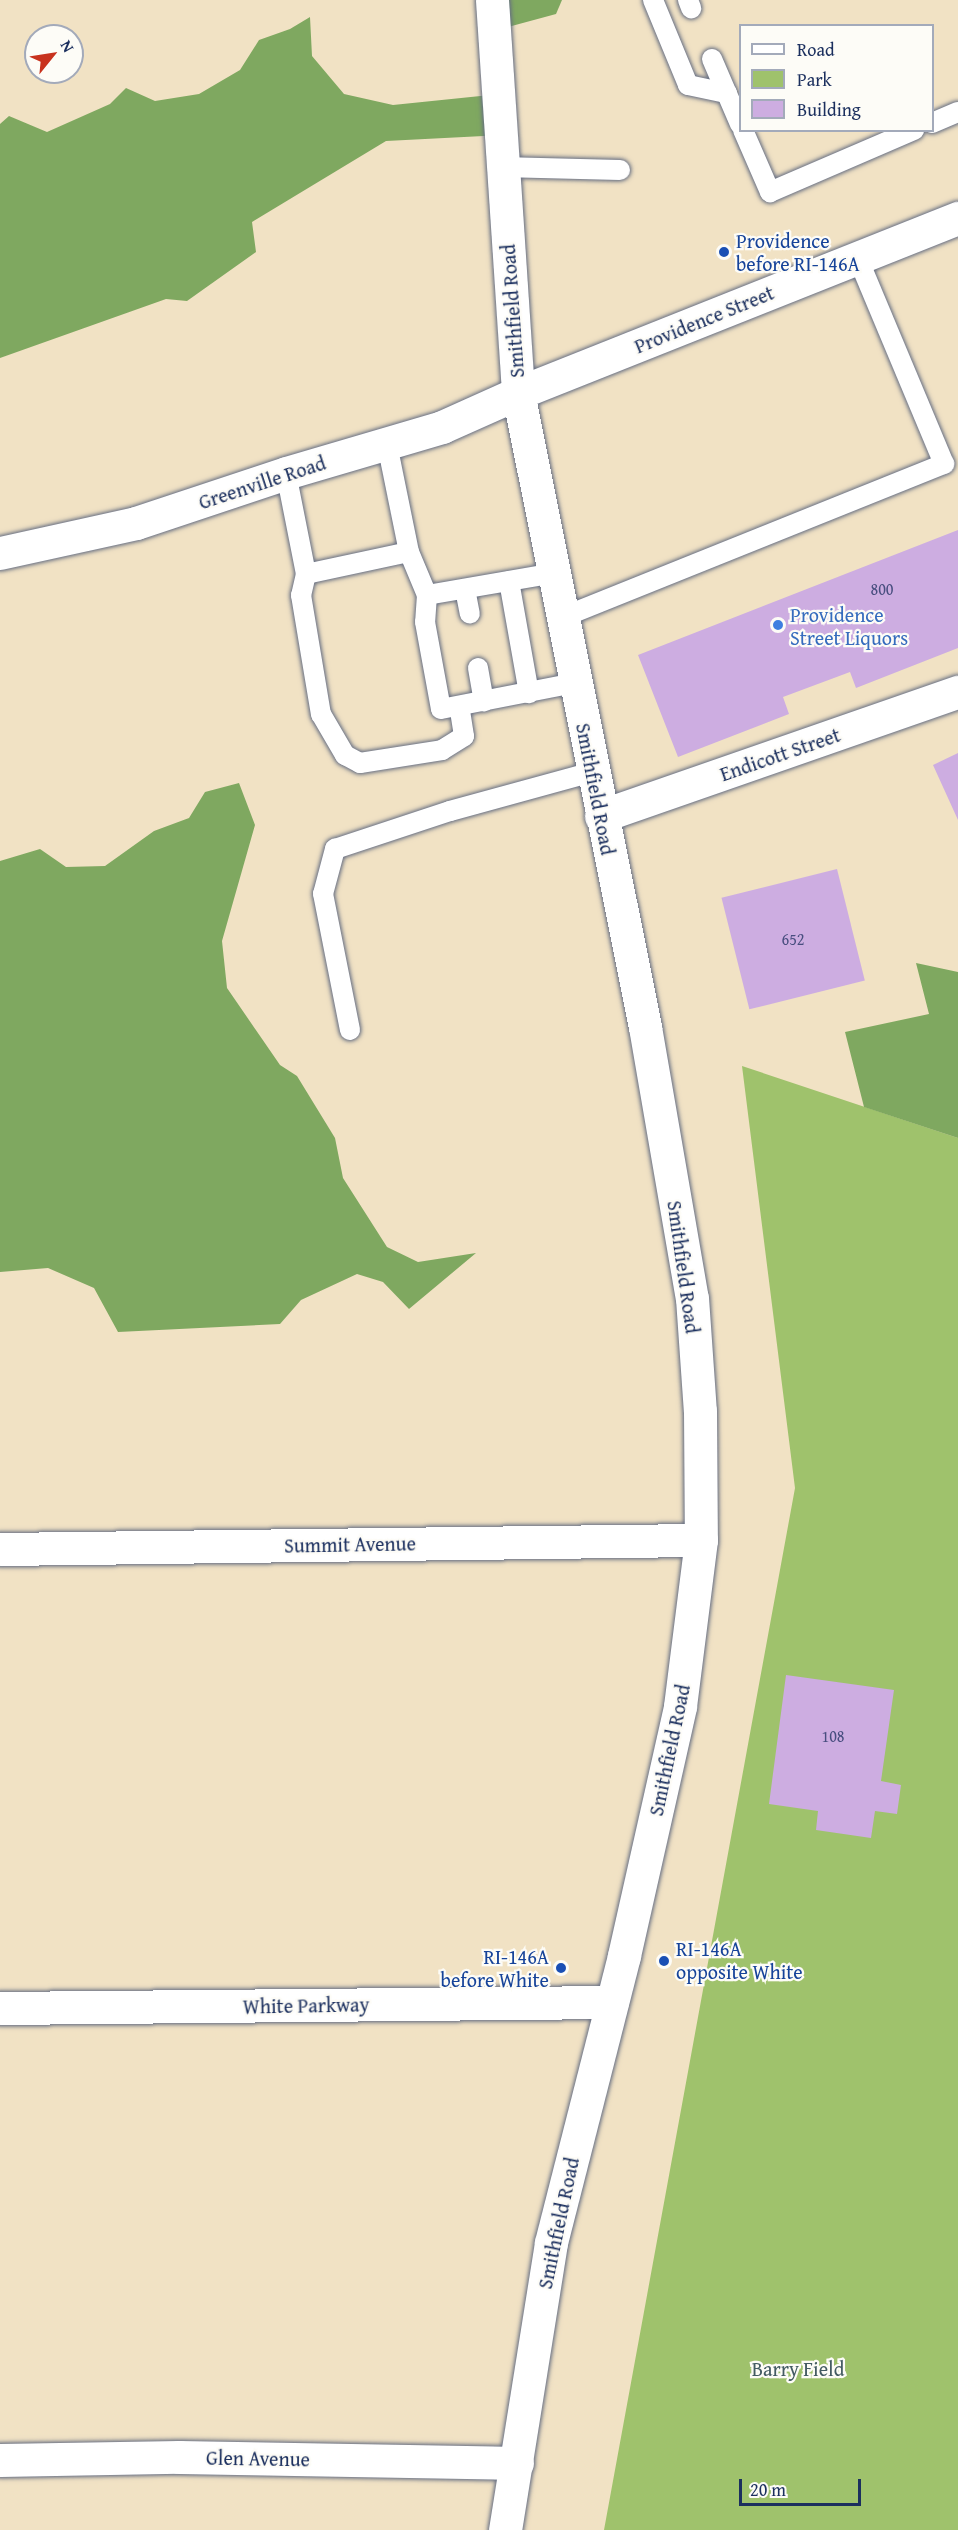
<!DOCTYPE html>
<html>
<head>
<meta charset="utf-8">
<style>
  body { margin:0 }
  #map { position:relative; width:958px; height:2530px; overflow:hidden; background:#f1e2c4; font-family:"Gentium Book Plus",serif }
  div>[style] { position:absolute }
  .green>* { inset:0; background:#9fc26c }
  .forest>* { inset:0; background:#7fa860 }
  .building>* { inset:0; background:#cdade1; transform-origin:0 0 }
  .roads { filter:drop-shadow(0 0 2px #666e82) drop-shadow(0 0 2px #666e82) }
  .lane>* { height:20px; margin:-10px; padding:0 10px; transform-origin:10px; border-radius:10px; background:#fff }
  .street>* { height:33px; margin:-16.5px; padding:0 16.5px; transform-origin:16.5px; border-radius:16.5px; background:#fff }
  .secondary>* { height:33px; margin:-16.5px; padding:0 16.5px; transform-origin:16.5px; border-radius:16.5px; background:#fff }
  .dots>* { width:16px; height:16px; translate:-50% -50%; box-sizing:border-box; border:3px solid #fdfcf7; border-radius:50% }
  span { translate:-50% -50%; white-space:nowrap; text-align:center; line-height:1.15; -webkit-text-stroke:4.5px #fdfcf7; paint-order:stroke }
  .number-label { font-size:16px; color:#484e7f }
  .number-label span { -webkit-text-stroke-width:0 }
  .transit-label { font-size:20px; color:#164399 }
  .left { translate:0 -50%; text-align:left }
  .right { translate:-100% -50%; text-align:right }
  .street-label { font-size:20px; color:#1b2f5e }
  .shop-label { font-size:20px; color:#366cbe }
  .park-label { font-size:20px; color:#435b62 }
  .legend { position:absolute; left:739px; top:24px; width:195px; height:108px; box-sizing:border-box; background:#fdfcf7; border:2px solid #a3aaba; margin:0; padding:8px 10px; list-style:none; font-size:18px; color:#1b2f5e }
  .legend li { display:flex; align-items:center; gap:12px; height:30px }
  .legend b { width:30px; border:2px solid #a3aaba }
  .north { position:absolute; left:24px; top:24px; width:60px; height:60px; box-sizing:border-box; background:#fdfcf7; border:2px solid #a3aaba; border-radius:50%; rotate:60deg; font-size:16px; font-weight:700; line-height:24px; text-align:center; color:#1b2f5e }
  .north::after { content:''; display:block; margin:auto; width:21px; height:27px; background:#c8321e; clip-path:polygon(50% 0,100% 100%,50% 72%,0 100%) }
  .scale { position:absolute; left:739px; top:2479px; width:122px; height:27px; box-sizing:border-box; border:3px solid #1b2f5e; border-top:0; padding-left:8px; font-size:18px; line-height:21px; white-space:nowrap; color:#1b2f5e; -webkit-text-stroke:4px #fdfcf7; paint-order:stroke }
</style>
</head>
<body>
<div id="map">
  <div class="green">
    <div style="clip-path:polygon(742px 1066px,958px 1138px,958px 2530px,604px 2530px,795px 1488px)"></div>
  </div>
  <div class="forest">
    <div style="clip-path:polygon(499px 0,562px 0,556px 14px,501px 29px)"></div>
    <div style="clip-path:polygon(310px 17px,312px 56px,344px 94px,393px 105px,500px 94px,503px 135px,386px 141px,252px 222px,256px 252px,187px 301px,166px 299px,0 358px,0 124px,9px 116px,47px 132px,110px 104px,126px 88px,155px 101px,199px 94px,240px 70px,259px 40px,290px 29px)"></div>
    <div style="clip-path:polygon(239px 783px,255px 825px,222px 941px,227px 988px,280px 1065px,297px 1076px,335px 1138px,343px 1178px,387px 1247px,418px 1262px,476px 1253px,409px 1309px,383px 1282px,357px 1274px,301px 1300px,280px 1324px,118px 1332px,94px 1288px,48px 1268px,0 1272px,0 861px,40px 849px,66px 867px,105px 866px,154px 831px,189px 818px,205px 792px)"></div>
    <div style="clip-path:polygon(916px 963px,958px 972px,958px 1138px,864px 1107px,845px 1032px,929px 1014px)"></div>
  </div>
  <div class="building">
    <div style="clip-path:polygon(958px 530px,958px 648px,856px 688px,850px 672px,783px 697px,789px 714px,678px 757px,638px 655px)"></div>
    <div style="clip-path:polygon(958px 753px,958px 820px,933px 765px)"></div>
    <div style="left:837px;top:869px;width:115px;height:119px;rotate:76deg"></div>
    <div style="clip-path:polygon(786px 1675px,894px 1690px,881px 1781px,901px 1785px,897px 1814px,875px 1811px,871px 1838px,816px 1830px,818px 1811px,769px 1804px)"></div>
  </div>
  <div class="roads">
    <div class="lane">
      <div style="left:653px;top:0;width:92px;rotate:67.6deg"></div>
      <div style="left:688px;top:85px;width:40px;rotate:12deg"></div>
      <div style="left:688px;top:0;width:9px;rotate:69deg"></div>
      <div style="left:712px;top:59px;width:71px;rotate:66.7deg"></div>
      <div style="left:932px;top:123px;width:28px;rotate:-23deg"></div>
      <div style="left:743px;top:130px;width:68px;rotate:66.5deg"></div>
      <div style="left:770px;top:192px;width:157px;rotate:-23.3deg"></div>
      <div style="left:501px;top:167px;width:119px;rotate:1.4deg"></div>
      <div style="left:387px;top:444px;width:110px;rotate:78.5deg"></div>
      <div style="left:286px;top:473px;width:103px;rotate:78.8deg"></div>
      <div style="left:306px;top:574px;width:105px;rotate:-12.1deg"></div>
      <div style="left:409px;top:552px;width:47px;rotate:67.3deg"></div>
      <div style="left:427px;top:595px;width:129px;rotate:-9.8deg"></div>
      <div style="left:306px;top:574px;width:22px;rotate:103deg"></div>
      <div style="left:301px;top:595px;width:121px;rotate:80.5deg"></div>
      <div style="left:321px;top:714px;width:48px;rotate:59.7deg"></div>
      <div style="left:345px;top:755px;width:17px;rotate:28deg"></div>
      <div style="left:360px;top:763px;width:83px;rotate:-9deg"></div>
      <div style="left:442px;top:750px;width:26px;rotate:-32deg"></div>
      <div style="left:464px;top:736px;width:30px;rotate:-99deg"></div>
      <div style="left:509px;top:581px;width:114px;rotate:79.9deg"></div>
      <div style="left:465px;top:589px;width:25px;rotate:79deg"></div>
      <div style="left:427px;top:595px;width:27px;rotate:94deg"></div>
      <div style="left:425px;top:622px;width:88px;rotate:79.6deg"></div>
      <div style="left:441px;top:709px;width:136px;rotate:-11deg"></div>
      <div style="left:563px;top:617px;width:411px;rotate:-21.9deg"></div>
      <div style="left:944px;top:464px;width:223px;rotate:-112.7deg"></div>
      <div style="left:478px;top:668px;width:34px;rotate:80deg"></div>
      <div style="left:350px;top:1030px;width:139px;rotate:-101.2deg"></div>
      <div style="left:323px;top:894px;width:47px;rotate:-75.1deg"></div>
      <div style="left:335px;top:849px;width:121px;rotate:-18.3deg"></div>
      <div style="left:450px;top:811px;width:148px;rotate:-15.3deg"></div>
    </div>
    <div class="street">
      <div style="left:601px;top:816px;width:378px;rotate:-19.2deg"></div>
      <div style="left:0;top:1549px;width:701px;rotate:-0.74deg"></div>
      <div style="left:0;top:2008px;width:612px;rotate:-0.56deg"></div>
      <div style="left:0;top:2460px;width:179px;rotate:-1deg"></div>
      <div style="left:179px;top:2457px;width:338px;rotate:1deg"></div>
    </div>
    <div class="secondary">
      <div style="left:492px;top:0;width:394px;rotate:86.2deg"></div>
      <div style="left:518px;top:393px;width:647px;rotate:78.67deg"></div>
      <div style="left:645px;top:1027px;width:275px;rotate:80.2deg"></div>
      <div style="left:692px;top:1298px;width:113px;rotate:86deg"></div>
      <div style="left:700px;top:1411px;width:129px;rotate:89.6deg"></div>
      <div style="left:701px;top:1540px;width:168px;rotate:97.2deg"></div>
      <div style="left:680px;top:1707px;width:255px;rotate:102.7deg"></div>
      <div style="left:624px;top:1956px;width:296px;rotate:104.3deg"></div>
      <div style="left:551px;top:2243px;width:291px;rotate:99.1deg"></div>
      <div style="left:0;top:553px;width:139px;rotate:-12.4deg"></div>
      <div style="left:136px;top:523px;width:158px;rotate:-18.4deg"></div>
      <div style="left:286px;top:473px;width:163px;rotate:-16.4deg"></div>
      <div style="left:442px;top:427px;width:83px;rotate:-24.1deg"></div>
      <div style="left:518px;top:393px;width:474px;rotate:-21.7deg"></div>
    </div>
  </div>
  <div class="dots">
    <div style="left:724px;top:252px;background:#1a4fb4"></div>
    <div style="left:778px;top:625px;background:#3f7fe0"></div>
    <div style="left:664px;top:1961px;background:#1a4fb4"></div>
    <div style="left:561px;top:1968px;background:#1a4fb4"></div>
  </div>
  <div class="number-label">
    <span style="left:882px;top:589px">800</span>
    <span style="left:793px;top:939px">652</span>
    <span style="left:833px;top:1736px">108</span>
  </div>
  <div class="transit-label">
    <span class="left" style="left:736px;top:252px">Providence<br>before RI-146A</span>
    <span class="left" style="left:676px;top:1960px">RI-146A<br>opposite White</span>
    <span class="right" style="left:549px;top:1968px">RI-146A<br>before White</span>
  </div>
  <div class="street-label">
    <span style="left:512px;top:311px;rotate:-94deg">Smithfield Road</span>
    <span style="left:704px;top:319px;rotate:-22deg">Providence Street</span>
    <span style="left:262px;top:482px;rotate:-18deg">Greenville Road</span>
    <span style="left:780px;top:754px;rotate:-19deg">Endicott Street</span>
    <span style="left:596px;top:789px;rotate:79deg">Smithfield Road</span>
    <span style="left:684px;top:1267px;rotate:82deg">Smithfield Road</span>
    <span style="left:350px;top:1544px;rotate:-1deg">Summit Avenue</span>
    <span style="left:669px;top:1750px;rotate:-78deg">Smithfield Road</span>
    <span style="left:306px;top:2005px;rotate:-1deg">White Parkway</span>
    <span style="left:558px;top:2223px;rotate:-78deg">Smithfield Road</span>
    <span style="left:258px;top:2458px;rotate:1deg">Glen Avenue</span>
  </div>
  <div class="shop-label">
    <span class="left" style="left:790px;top:626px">Providence<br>Street Liquors</span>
  </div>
  <div class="park-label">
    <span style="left:798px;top:2368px">Barry Field</span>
  </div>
  <ul class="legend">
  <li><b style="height:8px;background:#fff"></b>Road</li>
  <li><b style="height:16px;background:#9fc26c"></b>Park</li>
  <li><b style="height:16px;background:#cdade1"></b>Building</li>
  </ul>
  <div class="north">N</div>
  <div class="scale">20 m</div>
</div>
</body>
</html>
